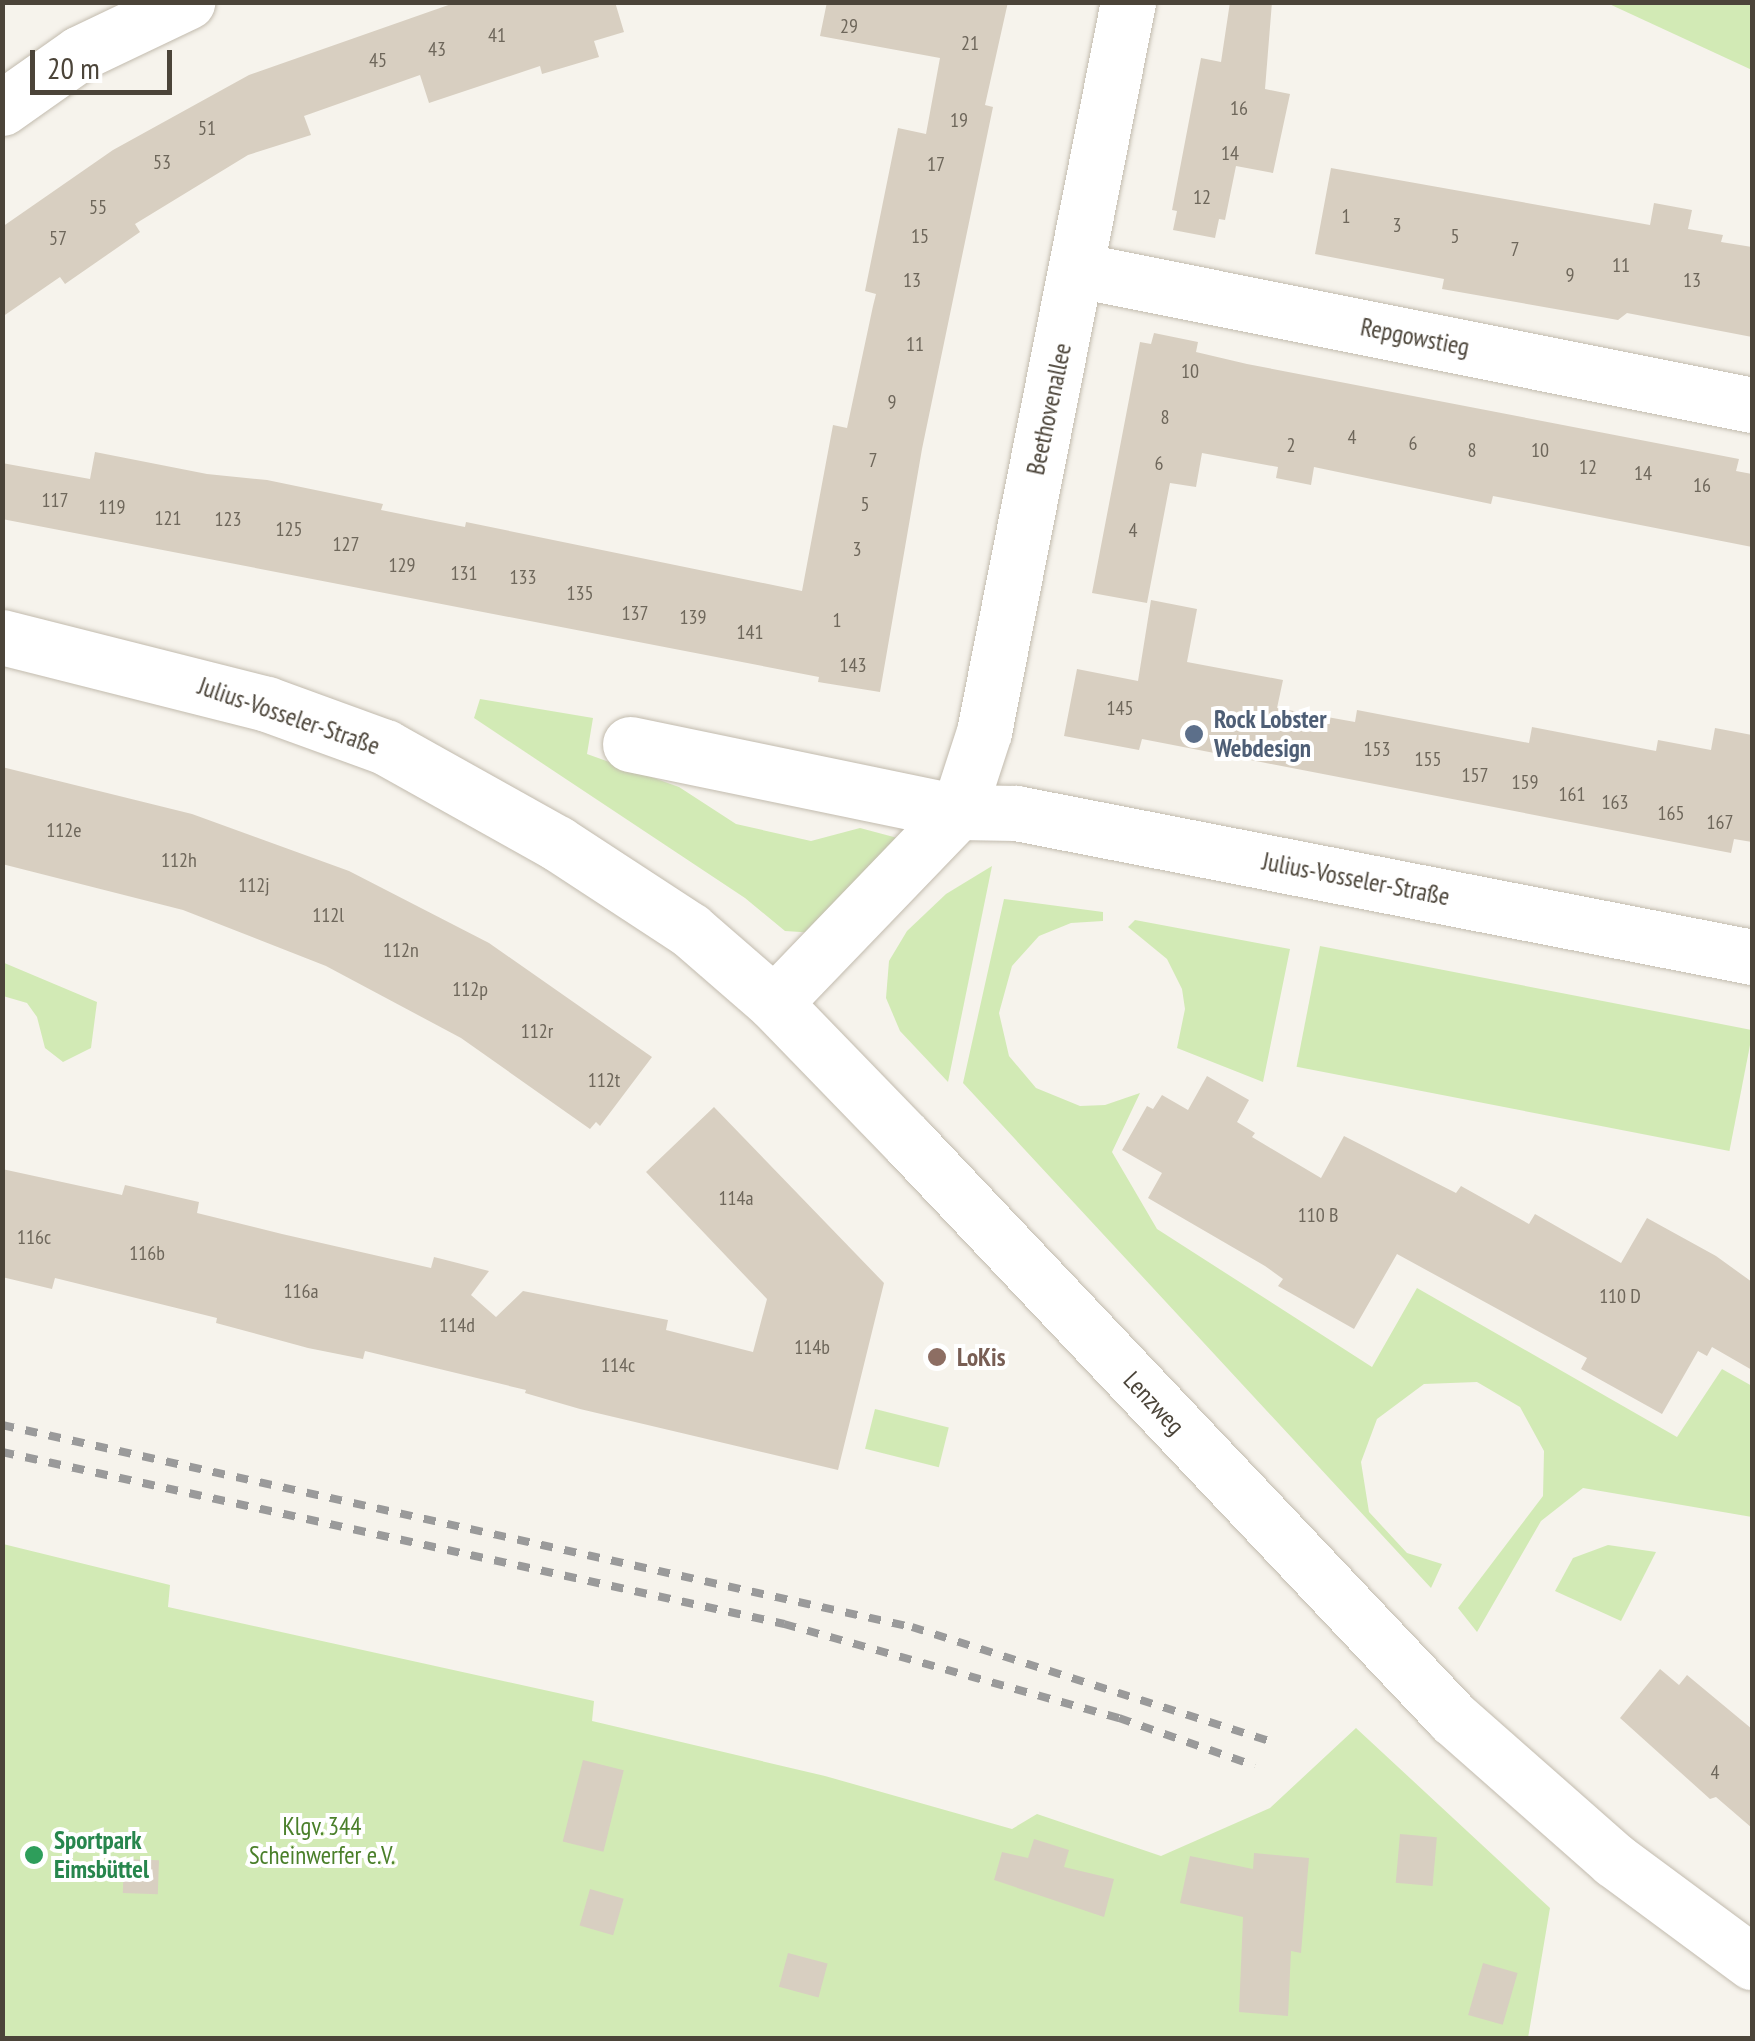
<!DOCTYPE html>
<html>
<head>
<meta charset="utf-8">
<style>
  body { margin:0 }
  #map { position:relative; width:1755px; height:2041px; overflow:hidden; background:#f6f3ec; font-family:"PT Sans Narrow",sans-serif }
  div>[style] { position:absolute }
  .green>* { inset:0; background:#d2eab5; transform-origin:0 0 }
  .building>* { inset:0; background:#d8cfc1; transform-origin:0 0 }
  .roads { filter:drop-shadow(0 0 2px #c2bbae) drop-shadow(0 0 2px #c2bbae) }
  .minor>* { height:55px; margin:-27.5px; padding:0 27.5px; transform-origin:27.5px; border-radius:27.5px; background:#fff }
  .rail>* { height:8px; margin-top:-4px; transform-origin:0; background:repeating-linear-gradient(90deg,#9a9a9a 0 12px,transparent 0 24px) }
  .dots>* { width:28px; height:28px; translate:-50% -50%; box-sizing:border-box; border:5px solid #fff; border-radius:50% }
  span { translate:-50% -50%; white-space:nowrap; text-align:center; line-height:1.15; -webkit-text-stroke:8px #fff; paint-order:stroke }
  .number-label { font-size:20px; color:#6e675b }
  .number-label span { -webkit-text-stroke-width:0 }
  .street-label { font-size:25px; color:#4b4439 }
  .service-label { font-size:25px; color:#4e5e75; font-weight:700 }
  .left { translate:0 -50%; text-align:left }
  .education-label { font-size:25px; color:#785e54; font-weight:700 }
  .park-label { font-size:25px; color:#4a7f2a }
  .leisure-label { font-size:25px; color:#27864d; font-weight:700 }
  .frame { position:absolute; inset:0; border:5px solid #4b4439; pointer-events:none }
  .scale { position:absolute; left:30px; top:50px; width:142px; height:45px; box-sizing:border-box; border:5px solid #4b4439; border-top:0; padding-left:12px; font-size:30px; line-height:35px; white-space:nowrap; color:#4b4439; -webkit-text-stroke:8px #fff; paint-order:stroke }
</style>
</head>
<body>
<div id="map">
  <div class="green">
    <div style="clip-path:polygon(1607px 3px,1752px 3px,1752px 70px)"></div>
    <div style="clip-path:polygon(480px 699px,593px 718px,587px 754px,679px 787px,736px 824px,811px 841px,860px 828px,905px 840px,816px 933px,785px 931px,745px 898px,474px 718px)"></div>
    <div style="clip-path:polygon(992px 866px,948px 1082px,900px 1031px,886px 998px,889px 961px,907px 931px,946px 894px)"></div>
    <div style="clip-path:polygon(1004px 899px,1103px 912px,1103px 921px,1071px 923px,1039px 936px,1012px 966px,999px 1013px,1009px 1056px,1036px 1088px,1080px 1106px,1105px 1105px,1140px 1093px,1112px 1152px,1157px 1229px,1372px 1367px,1417px 1288px,1677px 1437px,1722px 1369px,1752px 1386px,1752px 1517px,1583px 1488px,1541px 1521px,1477px 1632px,1458px 1608px,1543px 1496px,1544px 1451px,1520px 1407px,1477px 1382px,1424px 1384px,1377px 1419px,1361px 1462px,1369px 1512px,1407px 1553px,1442px 1564px,1431px 1588px,963px 1083px)"></div>
    <div style="clip-path:polygon(1135px 920px,1290px 949px,1263px 1082px,1177px 1048px,1185px 1009px,1182px 989px,1167px 959px,1128px 927px)"></div>
    <div style="left:1320px;top:946px;width:441px;height:123px;rotate:11deg"></div>
    <div style="clip-path:polygon(2px 962px,97px 1002px,91px 1048px,63px 1062px,45px 1048px,37px 1017px,27px 1003px,3px 996px)"></div>
    <div style="left:875px;top:1409px;width:76px;height:41px;rotate:14deg"></div>
    <div style="clip-path:polygon(3px 1544px,170px 1585px,168px 1607px,594px 1701px,592px 1721px,825px 1776px,1012px 1829px,1037px 1814px,1161px 1856px,1270px 1808px,1356px 1728px,1550px 1908px,1528px 2038px,3px 2038px)"></div>
    <div style="clip-path:polygon(1608px 1545px,1656px 1552px,1621px 1621px,1555px 1591px,1573px 1558px)"></div>
  </div>
  <div class="building">
    <div style="clip-path:polygon(457px 2px,615px 2px,624px 32px,594px 41px,599px 57px,542px 74px,540px 66px,429px 103px,420px 75px,304px 116px,311px 135px,248px 155px,135px 224px,140px 232px,65px 284px,60px 277px,2px 317px,2px 227px,113px 150px,249px 75px)"></div>
    <div style="clip-path:polygon(827px 2px,1008px 2px,985px 105px,993px 107px,922px 449px,880px 692px,818px 682px,819px 677px,2px 519px,2px 463px,90px 479px,95px 452px,207px 474px,267px 480px,383px 504px,381px 510px,465px 527px,466px 522px,802px 591px,833px 425px,847px 428px,873px 306px,876px 294px,865px 291px,898px 128px,926px 134px,940px 58px,820px 36px)"></div>
    <div style="clip-path:polygon(1230px 2px,1272px 2px,1265px 89px,1290px 94px,1273px 173px,1236px 166px,1225px 220px,1219px 219px,1215px 238px,1173px 230px,1177px 211px,1172px 210px,1201px 58px,1221px 62px)"></div>
    <div style="clip-path:polygon(1331px 168px,1650px 225px,1654px 203px,1692px 210px,1688px 229px,1723px 235px,1721px 242px,1752px 247px,1752px 337px,1627px 313px,1618px 320px,1442px 289px,1444px 279px,1315px 254px)"></div>
    <div style="clip-path:polygon(1154px 333px,1198px 342px,1196px 352px,1247px 364px,1739px 459px,1736px 471px,1752px 474px,1752px 547px,1493px 496px,1491px 504px,1314px 467px,1311px 485px,1276px 478px,1278px 467px,1202px 453px,1196px 487px,1170px 483px,1147px 603px,1092px 593px,1140px 342px,1151px 344px)"></div>
    <div style="clip-path:polygon(1151px 600px,1197px 609px,1187px 662px,1283px 680px,1277px 708px,1355px 722px,1357px 710px,1529px 743px,1532px 727px,1656px 751px,1658px 740px,1711px 750px,1715px 728px,1752px 735px,1752px 842px,1734px 839px,1731px 853px,1142px 739px,1139px 750px,1064px 736px,1077px 669px,1138px 681px)"></div>
    <div style="clip-path:polygon(2px 767px,192px 814px,349px 871px,489px 943px,652px 1057px,600px 1126px,596px 1122px,590px 1129px,461px 1038px,326px 966px,183px 910px,2px 864px)"></div>
    <div style="clip-path:polygon(1207px 1076px,1249px 1100px,1237px 1122px,1255px 1133px,1252px 1137px,1321px 1178px,1344px 1136px,1456px 1193px,1461px 1186px,1529px 1224px,1535px 1214px,1621px 1263px,1647px 1218px,1716px 1256px,1752px 1282px,1752px 1370px,1712px 1347px,1707px 1356px,1698px 1351px,1662px 1414px,1581px 1369px,1587px 1358px,1397px 1254px,1354px 1329px,1278px 1286px,1283px 1279px,1265px 1266px,1148px 1198px,1162px 1173px,1122px 1150px,1147px 1106px,1153px 1109px,1162px 1095px,1188px 1110px)"></div>
    <div style="clip-path:polygon(714px 1107px,884px 1283px,838px 1470px,580px 1409px,525px 1393px,526px 1390px,365px 1351px,363px 1359px,308px 1348px,216px 1323px,217px 1318px,55px 1278px,52px 1289px,2px 1277px,2px 1169px,122px 1195px,125px 1185px,199px 1202px,197px 1213px,282px 1234px,431px 1268px,434px 1257px,489px 1271px,471px 1295px,496px 1317px,523px 1291px,668px 1320px,666px 1330px,753px 1352px,767px 1299px,646px 1172px)"></div>
    <div style="clip-path:polygon(1660px 1669px,1679px 1685px,1687px 1675px,1752px 1729px,1752px 1828px,1716px 1797px,1710px 1799px,1620px 1718px)"></div>
    <div style="left:583px;top:1760px;width:42px;height:84px;rotate:14deg"></div>
    <div style="left:1400px;top:1834px;width:37px;height:49px;rotate:5deg"></div>
    <div style="clip-path:polygon(1034px 1839px,1069px 1850px,1064px 1867px,1114px 1879px,1104px 1917px,994px 1880px,1002px 1852px,1028px 1858px)"></div>
    <div style="clip-path:polygon(1254px 1853px,1309px 1858px,1301px 1953px,1291px 1951px,1288px 2016px,1239px 2012px,1243px 1917px,1180px 1903px,1190px 1856px,1253px 1869px)"></div>
    <div style="left:124px;top:1859px;width:35px;height:34px;rotate:2deg"></div>
    <div style="left:590px;top:1889px;width:35px;height:38px;rotate:16deg"></div>
    <div style="left:788px;top:1953px;width:41px;height:35px;rotate:15deg"></div>
    <div style="left:1483px;top:1963px;width:36px;height:54px;rotate:16deg"></div>
  </div>
  <div class="roads">
    <div class="minor">
      <div style="left:2px;top:108px;width:95px;rotate:-35.2deg"></div>
      <div style="left:80px;top:53px;width:119px;rotate:-25.5deg"></div>
      <div style="left:1078px;top:270px;width:687px;rotate:11.33deg"></div>
      <div style="left:2px;top:637px;width:273px;rotate:14.2deg"></div>
      <div style="left:267px;top:704px;width:126px;rotate:20deg"></div>
      <div style="left:385px;top:747px;width:197px;rotate:29.2deg"></div>
      <div style="left:557px;top:843px;width:159px;rotate:33.2deg"></div>
      <div style="left:690px;top:930px;width:111px;rotate:41deg"></div>
      <div style="left:774px;top:1003px;width:190px;rotate:45.9deg"></div>
      <div style="left:906px;top:1139px;width:797px;rotate:46.63deg"></div>
      <div style="left:1453px;top:1718px;width:215px;rotate:41.4deg"></div>
      <div style="left:1614px;top:1860px;width:172px;rotate:36.5deg"></div>
      <div style="left:630px;top:744px;width:335px;rotate:11.7deg"></div>
      <div style="left:958px;top:812px;width:84px;rotate:-72deg"></div>
      <div style="left:984px;top:732px;width:744px;rotate:-78.84deg"></div>
      <div style="left:774px;top:1003px;width:265px;rotate:-46.1deg"></div>
      <div style="left:958px;top:812px;width:58px;rotate:1deg"></div>
      <div style="left:1016px;top:813px;width:750px;rotate:11.07deg"></div>
    </div>
  </div>
  <div class="rail">
    <div style="left:2px;top:1425px;width:932px;rotate:12.52deg"></div>
    <div style="left:912px;top:1627px;width:375px;rotate:17.7deg"></div>
    <div style="left:2px;top:1452px;width:801px;rotate:12.4deg"></div>
    <div style="left:784px;top:1624px;width:348px;rotate:15.7deg"></div>
    <div style="left:1119px;top:1718px;width:144px;rotate:19.4deg"></div>
  </div>
  <div class="dots">
    <div style="left:1194px;top:734px;background:#5c6f8a"></div>
    <div style="left:937px;top:1357px;background:#8d6e63"></div>
    <div style="left:34px;top:1855px;background:#2e9e5b"></div>
  </div>
  <div class="number-label">
    <span style="left:849px;top:26px">29</span>
    <span style="left:497px;top:35px">41</span>
    <span style="left:970px;top:43px">21</span>
    <span style="left:437px;top:49px">43</span>
    <span style="left:378px;top:60px">45</span>
    <span style="left:1239px;top:108px">16</span>
    <span style="left:959px;top:120px">19</span>
    <span style="left:207px;top:128px">51</span>
    <span style="left:1230px;top:153px">14</span>
    <span style="left:162px;top:162px">53</span>
    <span style="left:936px;top:164px">17</span>
    <span style="left:1202px;top:197px">12</span>
    <span style="left:98px;top:207px">55</span>
    <span style="left:1346px;top:216px">1</span>
    <span style="left:1397px;top:225px">3</span>
    <span style="left:920px;top:236px">15</span>
    <span style="left:1455px;top:236px">5</span>
    <span style="left:58px;top:238px">57</span>
    <span style="left:1515px;top:249px">7</span>
    <span style="left:1621px;top:265px">11</span>
    <span style="left:1570px;top:275px">9</span>
    <span style="left:912px;top:280px">13</span>
    <span style="left:1692px;top:280px">13</span>
    <span style="left:915px;top:344px">11</span>
    <span style="left:1190px;top:371px">10</span>
    <span style="left:892px;top:402px">9</span>
    <span style="left:1165px;top:417px">8</span>
    <span style="left:1352px;top:437px">4</span>
    <span style="left:1413px;top:443px">6</span>
    <span style="left:1291px;top:445px">2</span>
    <span style="left:1472px;top:450px">8</span>
    <span style="left:1540px;top:450px">10</span>
    <span style="left:873px;top:460px">7</span>
    <span style="left:1159px;top:463px">6</span>
    <span style="left:1588px;top:467px">12</span>
    <span style="left:1643px;top:473px">14</span>
    <span style="left:1702px;top:485px">16</span>
    <span style="left:55px;top:500px">117</span>
    <span style="left:865px;top:504px">5</span>
    <span style="left:112px;top:507px">119</span>
    <span style="left:168px;top:518px">121</span>
    <span style="left:228px;top:519px">123</span>
    <span style="left:289px;top:529px">125</span>
    <span style="left:1133px;top:530px">4</span>
    <span style="left:346px;top:544px">127</span>
    <span style="left:857px;top:549px">3</span>
    <span style="left:402px;top:565px">129</span>
    <span style="left:464px;top:573px">131</span>
    <span style="left:523px;top:577px">133</span>
    <span style="left:580px;top:593px">135</span>
    <span style="left:635px;top:613px">137</span>
    <span style="left:693px;top:617px">139</span>
    <span style="left:837px;top:620px">1</span>
    <span style="left:750px;top:632px">141</span>
    <span style="left:853px;top:665px">143</span>
    <span style="left:1120px;top:708px">145</span>
    <span style="left:1377px;top:749px">153</span>
    <span style="left:1428px;top:759px">155</span>
    <span style="left:1475px;top:775px">157</span>
    <span style="left:1525px;top:782px">159</span>
    <span style="left:1572px;top:794px">161</span>
    <span style="left:1615px;top:802px">163</span>
    <span style="left:1671px;top:813px">165</span>
    <span style="left:1720px;top:822px">167</span>
    <span style="left:64px;top:830px">112e</span>
    <span style="left:179px;top:860px">112h</span>
    <span style="left:254px;top:885px">112j</span>
    <span style="left:328px;top:915px">112l</span>
    <span style="left:401px;top:950px">112n</span>
    <span style="left:470px;top:989px">112p</span>
    <span style="left:537px;top:1031px">112r</span>
    <span style="left:604px;top:1080px">112t</span>
    <span style="left:736px;top:1198px">114a</span>
    <span style="left:1318px;top:1215px">110 B</span>
    <span style="left:34px;top:1237px">116c</span>
    <span style="left:147px;top:1253px">116b</span>
    <span style="left:301px;top:1291px">116a</span>
    <span style="left:1620px;top:1296px">110 D</span>
    <span style="left:457px;top:1325px">114d</span>
    <span style="left:812px;top:1347px">114b</span>
    <span style="left:618px;top:1365px">114c</span>
    <span style="left:1715px;top:1772px">4</span>
  </div>
  <div class="street-label">
    <span style="left:1415px;top:337px;rotate:11deg">Repgowstieg</span>
    <span style="left:1049px;top:409px;rotate:-78deg">Beethovenallee</span>
    <span style="left:289px;top:716px;rotate:19deg">Julius-Vosseler-Straße</span>
    <span style="left:1356px;top:879px;rotate:11deg">Julius-Vosseler-Straße</span>
    <span style="left:1154px;top:1403px;rotate:47deg">Lenzweg</span>
  </div>
  <div class="service-label">
    <span class="left" style="left:1214px;top:734px">Rock Lobster<br>Webdesign</span>
  </div>
  <div class="education-label">
    <span class="left" style="left:957px;top:1357px">LoKis</span>
  </div>
  <div class="park-label">
    <span style="left:322px;top:1841px">Klgv. 344<br>Scheinwerfer e.V.</span>
  </div>
  <div class="leisure-label">
    <span class="left" style="left:54px;top:1855px">Sportpark<br>Eimsbüttel</span>
  </div>
  <div class="frame"></div>
  <div class="scale">20 m</div>
</div>
</body>
</html>
